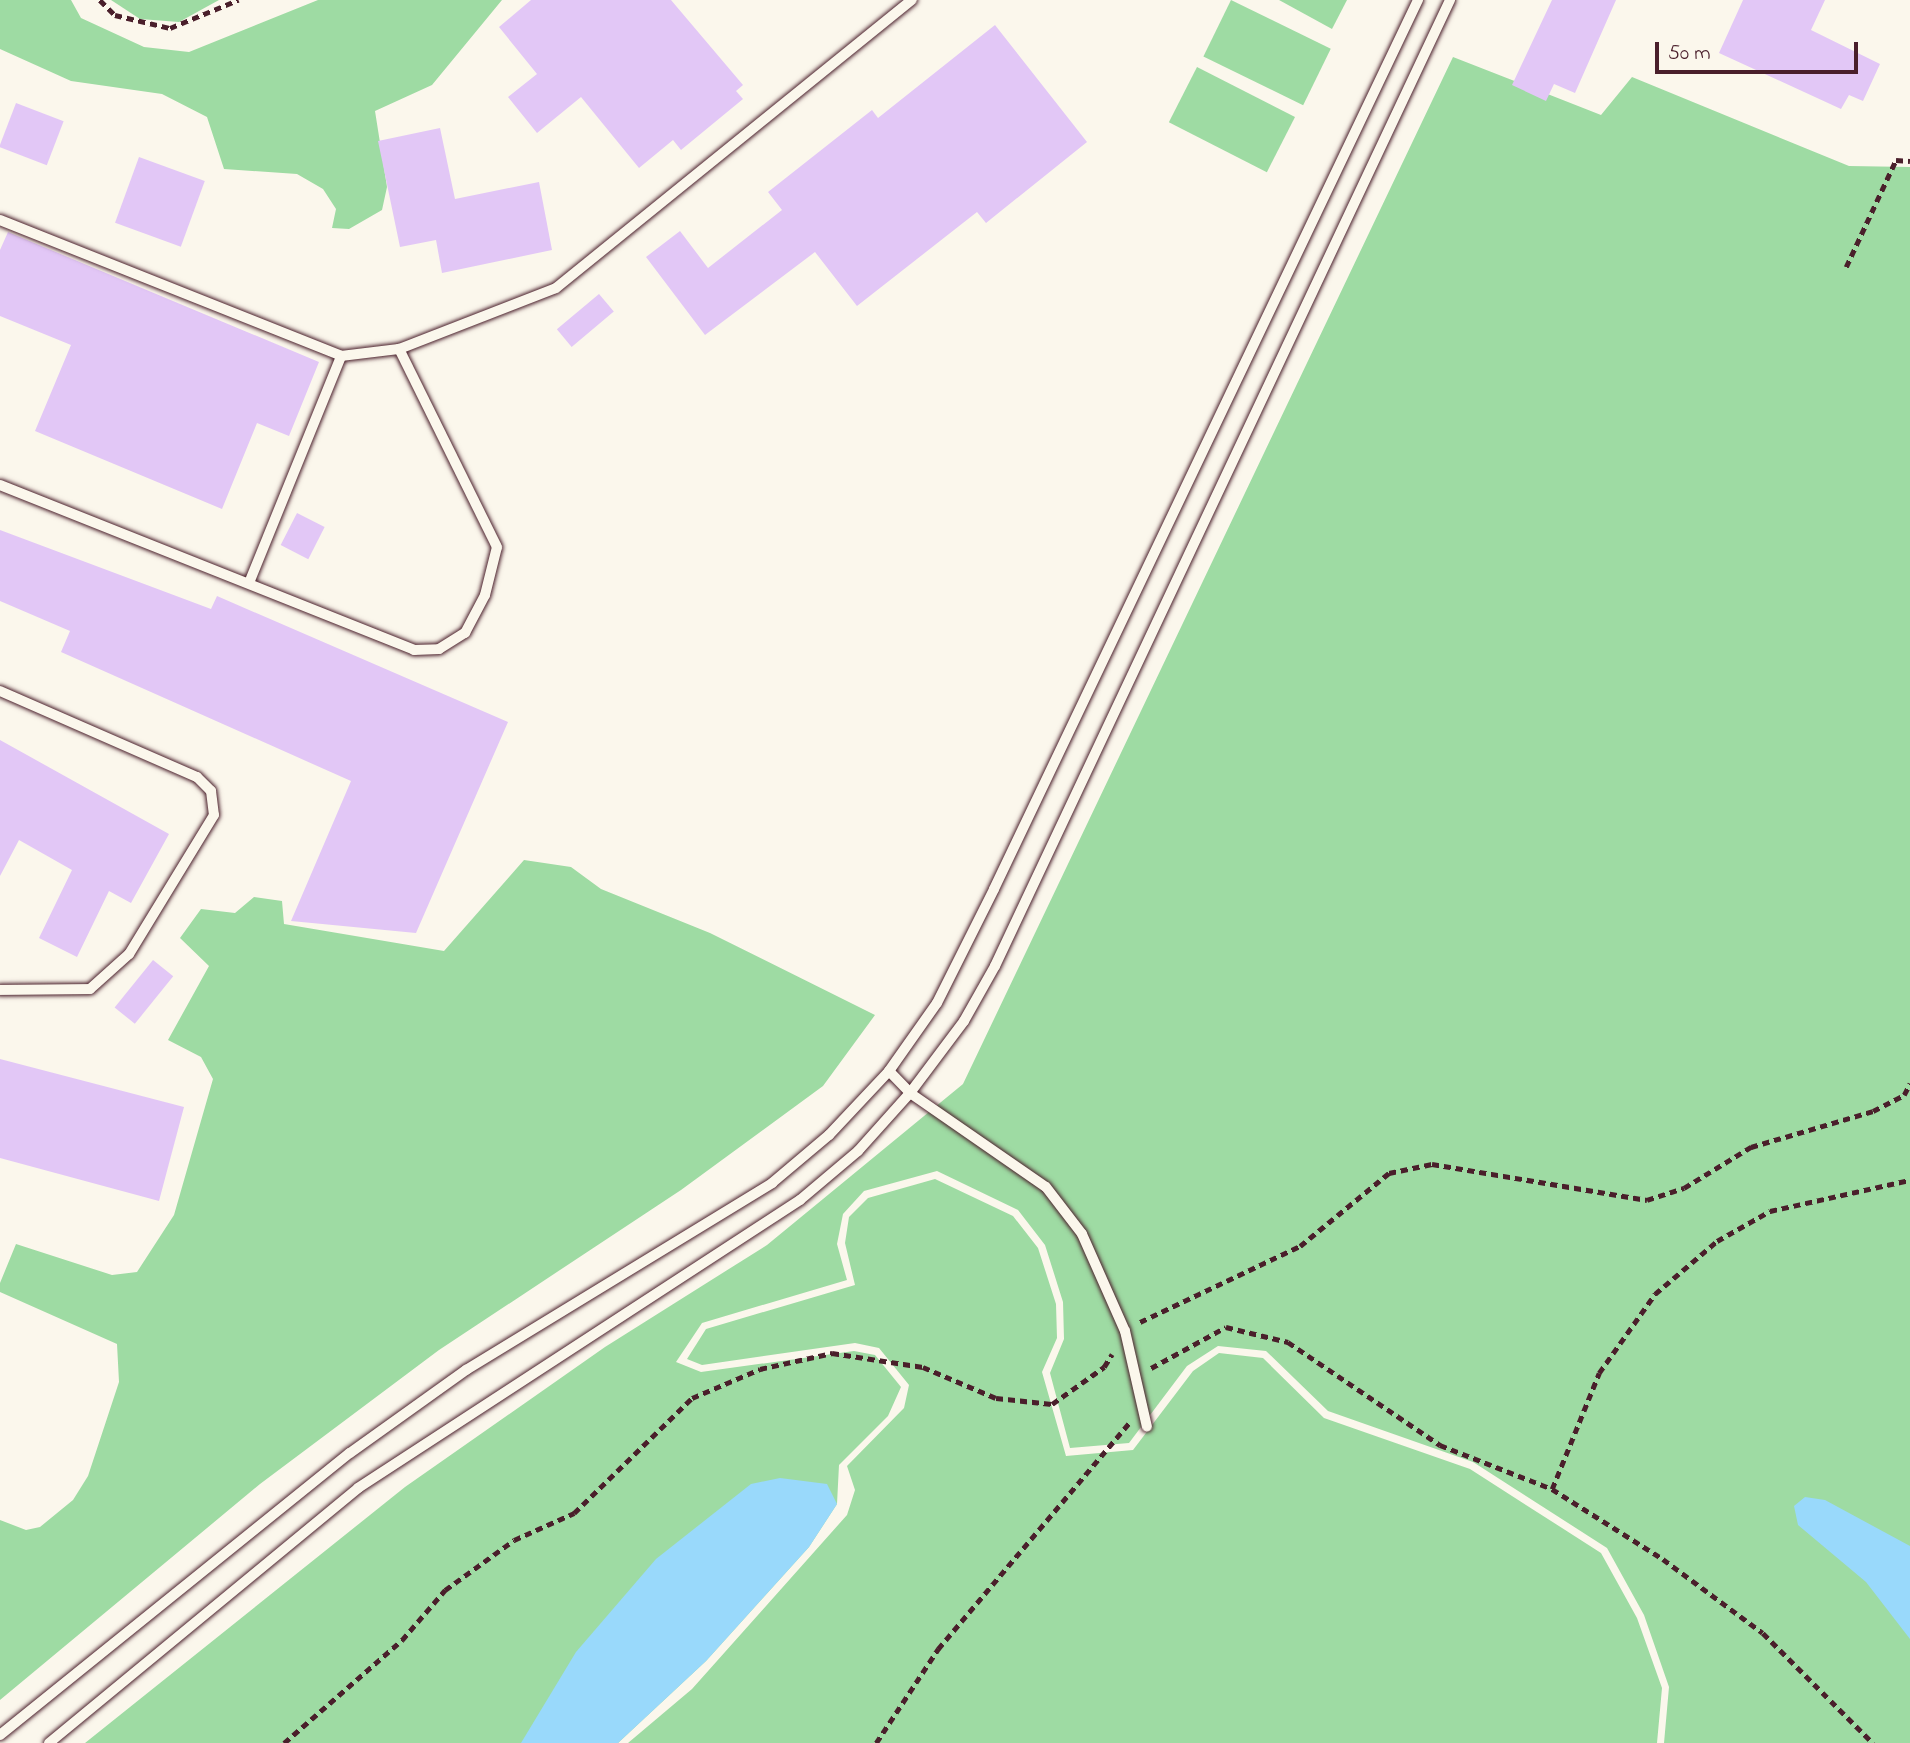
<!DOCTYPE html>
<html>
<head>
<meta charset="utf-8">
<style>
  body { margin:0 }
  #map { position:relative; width:1910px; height:1743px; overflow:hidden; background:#fbf7ec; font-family:"Indie Flower",sans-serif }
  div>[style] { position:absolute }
  .green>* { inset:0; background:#9edba3; transform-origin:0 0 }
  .water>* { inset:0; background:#99d9fb }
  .building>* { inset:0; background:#e2c7f6; transform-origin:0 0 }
  .path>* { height:4.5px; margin-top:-2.25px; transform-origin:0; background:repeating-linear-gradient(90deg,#4a1f2b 0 7px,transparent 0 12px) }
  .roads { filter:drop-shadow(0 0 2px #4a1f2b) drop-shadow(0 0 2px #4a1f2b) }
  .lane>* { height:10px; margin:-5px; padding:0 5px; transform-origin:5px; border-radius:5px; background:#fbf7ec }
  span { translate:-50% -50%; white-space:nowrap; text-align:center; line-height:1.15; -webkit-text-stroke:7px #fbf7ec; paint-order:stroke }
  .scale { position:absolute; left:1655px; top:42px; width:203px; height:32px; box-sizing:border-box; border:4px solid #4a1f2b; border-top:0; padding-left:9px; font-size:21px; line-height:24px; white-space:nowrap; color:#4a1f2b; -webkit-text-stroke:5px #fbf7ec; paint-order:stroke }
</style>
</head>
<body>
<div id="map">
  <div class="green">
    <div style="clip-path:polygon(0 0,71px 0,81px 18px,144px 47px,189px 52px,318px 0,502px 0,432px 85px,375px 111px,387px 187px,382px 210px,349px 229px,332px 228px,336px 209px,323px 189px,297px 174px,224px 169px,207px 117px,162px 94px,71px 81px,0 49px)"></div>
    <div style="clip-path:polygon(111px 0,219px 0,179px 22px,140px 19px)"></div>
    <div style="left:1231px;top:0;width:111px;height:63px;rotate:26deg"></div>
    <div style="clip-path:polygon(1279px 0,1347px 0,1332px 29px)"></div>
    <div style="clip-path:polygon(1453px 57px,1601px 115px,1632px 77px,1849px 166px,1910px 167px,1910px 1743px,1664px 1743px,1669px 1687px,1644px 1615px,1607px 1548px,1473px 1462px,1328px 1411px,1266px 1351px,1218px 1346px,1187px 1366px,1129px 1443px,1070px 1448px,1050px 1373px,1064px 1339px,1063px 1302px,1045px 1245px,1018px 1210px,937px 1171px,864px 1191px,843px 1214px,837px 1244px,847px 1280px,702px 1323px,676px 1362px,701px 1372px,854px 1351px,875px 1355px,901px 1387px,888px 1416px,839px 1465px,837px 1504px,809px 1547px,706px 1661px,618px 1743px,85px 1743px,405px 1487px,605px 1347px,767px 1245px,963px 1084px)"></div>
    <div style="left:1197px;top:67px;width:110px;height:62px;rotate:27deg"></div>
    <div style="clip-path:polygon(524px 860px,571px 867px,601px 889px,710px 933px,875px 1015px,823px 1086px,681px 1190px,439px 1350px,260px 1484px,0 1700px,0 1520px,26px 1530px,40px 1527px,73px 1500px,88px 1476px,119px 1382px,117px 1344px,0 1292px,0 1283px,16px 1244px,112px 1275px,137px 1272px,174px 1215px,213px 1079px,201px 1057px,168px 1040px,209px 966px,180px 938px,201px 909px,235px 913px,254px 897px,282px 901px,284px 924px,444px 951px)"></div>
    <div style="clip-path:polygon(935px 1179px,1013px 1216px,1038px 1248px,1056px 1304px,1057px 1338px,1042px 1372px,1066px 1456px,1133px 1450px,1193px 1371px,1219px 1353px,1263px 1358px,1324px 1418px,1470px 1469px,1601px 1553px,1637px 1618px,1662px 1688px,1657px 1743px,628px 1743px,692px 1689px,847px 1515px,855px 1490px,847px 1466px,904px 1408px,909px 1385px,879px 1348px,855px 1343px,702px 1365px,687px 1359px,706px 1329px,855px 1285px,845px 1243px,849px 1217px,868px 1198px)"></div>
  </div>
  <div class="water">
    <div style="clip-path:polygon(780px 1478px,827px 1484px,837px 1504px,809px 1547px,706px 1661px,618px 1743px,521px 1743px,576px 1652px,656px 1559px,751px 1484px)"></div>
    <div style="clip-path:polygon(1805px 1497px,1825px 1500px,1910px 1546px,1910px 1639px,1866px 1582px,1798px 1525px,1794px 1506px)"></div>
  </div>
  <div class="building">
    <div style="clip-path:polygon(531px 0,671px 0,743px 85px,736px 91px,743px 99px,681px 150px,673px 140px,639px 168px,581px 97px,537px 133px,508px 97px,537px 74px,499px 27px)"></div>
    <div style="clip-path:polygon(1552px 0,1616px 0,1575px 93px,1554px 84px,1546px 101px,1512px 85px)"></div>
    <div style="clip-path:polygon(1743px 0,1825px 0,1811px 30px,1880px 64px,1863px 101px,1849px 95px,1841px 109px,1719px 53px)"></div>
    <div style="clip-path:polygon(995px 25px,1087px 142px,986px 223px,977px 212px,857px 306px,815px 252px,705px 335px,646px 257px,680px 231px,708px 268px,782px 210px,768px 192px,872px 110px,878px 118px)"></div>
    <div style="left:16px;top:103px;width:51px;height:47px;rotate:21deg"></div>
    <div style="clip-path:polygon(440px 128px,455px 199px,539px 182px,552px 250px,442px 273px,436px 240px,400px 247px,378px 141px)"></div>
    <div style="left:139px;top:157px;width:70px;height:70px;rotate:20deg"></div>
    <div style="clip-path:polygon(8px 232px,319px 362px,289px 436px,257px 423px,222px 509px,35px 431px,71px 345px,0 316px,0 250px)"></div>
    <div style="left:599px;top:294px;width:23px;height:55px;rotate:50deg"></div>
    <div style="left:297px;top:513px;width:31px;height:36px;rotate:27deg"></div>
    <div style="clip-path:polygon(0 530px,211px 609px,217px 596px,508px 722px,416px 933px,291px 921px,351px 781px,61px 652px,70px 631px,0 601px)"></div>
    <div style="clip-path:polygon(0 740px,169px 834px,131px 903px,109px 891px,77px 957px,39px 938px,72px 870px,19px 840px,0 876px)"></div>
    <div style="left:153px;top:960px;width:26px;height:61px;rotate:39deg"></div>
    <div style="clip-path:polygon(0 1059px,184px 1107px,159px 1201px,0 1158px)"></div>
  </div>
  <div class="path">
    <div style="left:100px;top:0;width:21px;rotate:45deg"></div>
    <div style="left:115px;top:15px;width:57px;rotate:13.3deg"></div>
    <div style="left:170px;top:28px;width:74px;rotate:-22.4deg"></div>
    <div style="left:1846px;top:267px;width:118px;rotate:-65deg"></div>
    <div style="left:1896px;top:160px;width:14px;rotate:4deg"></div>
    <div style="left:1140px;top:1322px;width:177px;rotate:-25.4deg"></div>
    <div style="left:1300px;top:1246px;width:115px;rotate:-39.4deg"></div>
    <div style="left:1389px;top:1173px;width:44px;rotate:-11.8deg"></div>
    <div style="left:1432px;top:1164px;width:218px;rotate:9.5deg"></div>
    <div style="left:1647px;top:1200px;width:39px;rotate:-18deg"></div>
    <div style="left:1684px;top:1188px;width:79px;rotate:-31.5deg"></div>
    <div style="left:1751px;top:1147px;width:127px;rotate:-16.4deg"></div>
    <div style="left:1873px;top:1111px;width:35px;rotate:-27deg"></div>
    <div style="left:1904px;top:1095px;width:13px;rotate:-63deg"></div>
    <div style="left:1151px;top:1368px;width:85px;rotate:-28.7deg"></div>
    <div style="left:1226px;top:1327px;width:64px;rotate:13.6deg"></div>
    <div style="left:1288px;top:1342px;width:184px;rotate:34.1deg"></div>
    <div style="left:1440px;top:1445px;width:120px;rotate:21.4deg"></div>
    <div style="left:1552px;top:1489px;width:131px;rotate:32.2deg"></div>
    <div style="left:1663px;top:1559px;width:124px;rotate:36.5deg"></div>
    <div style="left:1763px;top:1633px;width:156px;rotate:45deg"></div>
    <div style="left:1552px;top:1489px;width:125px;rotate:-67.9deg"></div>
    <div style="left:1599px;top:1373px;width:97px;rotate:-54.7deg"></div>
    <div style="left:1655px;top:1294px;width:82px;rotate:-40.5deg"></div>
    <div style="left:1717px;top:1241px;width:61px;rotate:-29.5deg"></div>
    <div style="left:1770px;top:1211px;width:143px;rotate:-12.5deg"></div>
    <div style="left:284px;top:1743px;width:157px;rotate:-41.1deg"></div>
    <div style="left:402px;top:1640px;width:66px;rotate:-49.3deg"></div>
    <div style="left:445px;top:1590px;width:85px;rotate:-35.9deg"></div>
    <div style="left:514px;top:1540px;width:66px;rotate:-24.2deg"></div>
    <div style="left:574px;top:1513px;width:165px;rotate:-44.3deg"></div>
    <div style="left:692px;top:1398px;width:74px;rotate:-23.1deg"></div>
    <div style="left:760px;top:1369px;width:74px;rotate:-12.5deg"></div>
    <div style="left:832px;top:1353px;width:92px;rotate:8.7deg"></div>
    <div style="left:923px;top:1367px;width:79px;rotate:23deg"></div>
    <div style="left:996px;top:1398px;width:56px;rotate:6.1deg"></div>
    <div style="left:1052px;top:1404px;width:64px;rotate:-35.4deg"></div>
    <div style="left:1104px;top:1367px;width:15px;rotate:-58deg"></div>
    <div style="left:876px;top:1743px;width:113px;rotate:-56.6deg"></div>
    <div style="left:938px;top:1649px;width:296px;rotate:-49.8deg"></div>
  </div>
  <div class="roads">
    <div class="lane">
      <div style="left:0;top:220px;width:367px;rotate:21.7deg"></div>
      <div style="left:341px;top:356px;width:58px;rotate:-6.9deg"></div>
      <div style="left:399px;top:349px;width:168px;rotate:-21.2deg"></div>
      <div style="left:556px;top:288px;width:458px;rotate:-39deg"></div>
      <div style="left:0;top:485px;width:446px;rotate:21.7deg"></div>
      <div style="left:414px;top:650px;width:25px;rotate:-2deg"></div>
      <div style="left:439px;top:649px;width:31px;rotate:-32deg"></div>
      <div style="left:465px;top:633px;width:43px;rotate:-62.2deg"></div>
      <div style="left:485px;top:595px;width:49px;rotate:-76deg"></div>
      <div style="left:497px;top:547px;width:221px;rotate:-116.3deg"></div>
      <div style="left:249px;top:583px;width:245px;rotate:-67.9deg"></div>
      <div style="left:0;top:691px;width:215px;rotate:23.6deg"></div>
      <div style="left:197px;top:777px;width:20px;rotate:45deg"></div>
      <div style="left:211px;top:791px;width:24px;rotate:83deg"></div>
      <div style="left:214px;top:815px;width:163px;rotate:121.4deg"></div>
      <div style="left:129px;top:954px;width:52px;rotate:138.1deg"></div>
      <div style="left:90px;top:989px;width:90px;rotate:179.4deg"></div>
      <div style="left:889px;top:1071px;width:30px;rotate:46deg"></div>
      <div style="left:910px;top:1093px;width:165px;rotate:34.7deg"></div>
      <div style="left:1046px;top:1187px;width:59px;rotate:52.5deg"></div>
      <div style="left:1082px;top:1234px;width:106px;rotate:66.1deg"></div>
      <div style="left:1125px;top:1331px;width:98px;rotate:77.1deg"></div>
      <div style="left:0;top:1735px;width:449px;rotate:-38.9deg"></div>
      <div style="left:350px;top:1453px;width:143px;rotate:-35.6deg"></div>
      <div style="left:466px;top:1370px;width:359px;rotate:-31.4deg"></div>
      <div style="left:772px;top:1183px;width:75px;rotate:-40.1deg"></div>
      <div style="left:829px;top:1135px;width:88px;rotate:-46.8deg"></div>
      <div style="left:889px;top:1071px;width:83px;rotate:-54.8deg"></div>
      <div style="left:937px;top:1003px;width:127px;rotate:-63.4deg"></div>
      <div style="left:994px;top:889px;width:985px;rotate:-64.5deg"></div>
      <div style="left:49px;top:1743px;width:401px;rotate:-39.5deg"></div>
      <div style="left:358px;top:1488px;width:528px;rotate:-33.09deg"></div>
      <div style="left:800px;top:1200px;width:76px;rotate:-40.2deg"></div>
      <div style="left:858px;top:1151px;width:78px;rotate:-48.1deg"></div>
      <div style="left:910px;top:1093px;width:90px;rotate:-53.1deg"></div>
      <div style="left:964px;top:1021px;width:63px;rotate:-60.6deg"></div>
      <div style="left:995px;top:966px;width:1068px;rotate:-64.78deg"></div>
    </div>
  </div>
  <div class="scale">50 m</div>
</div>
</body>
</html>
